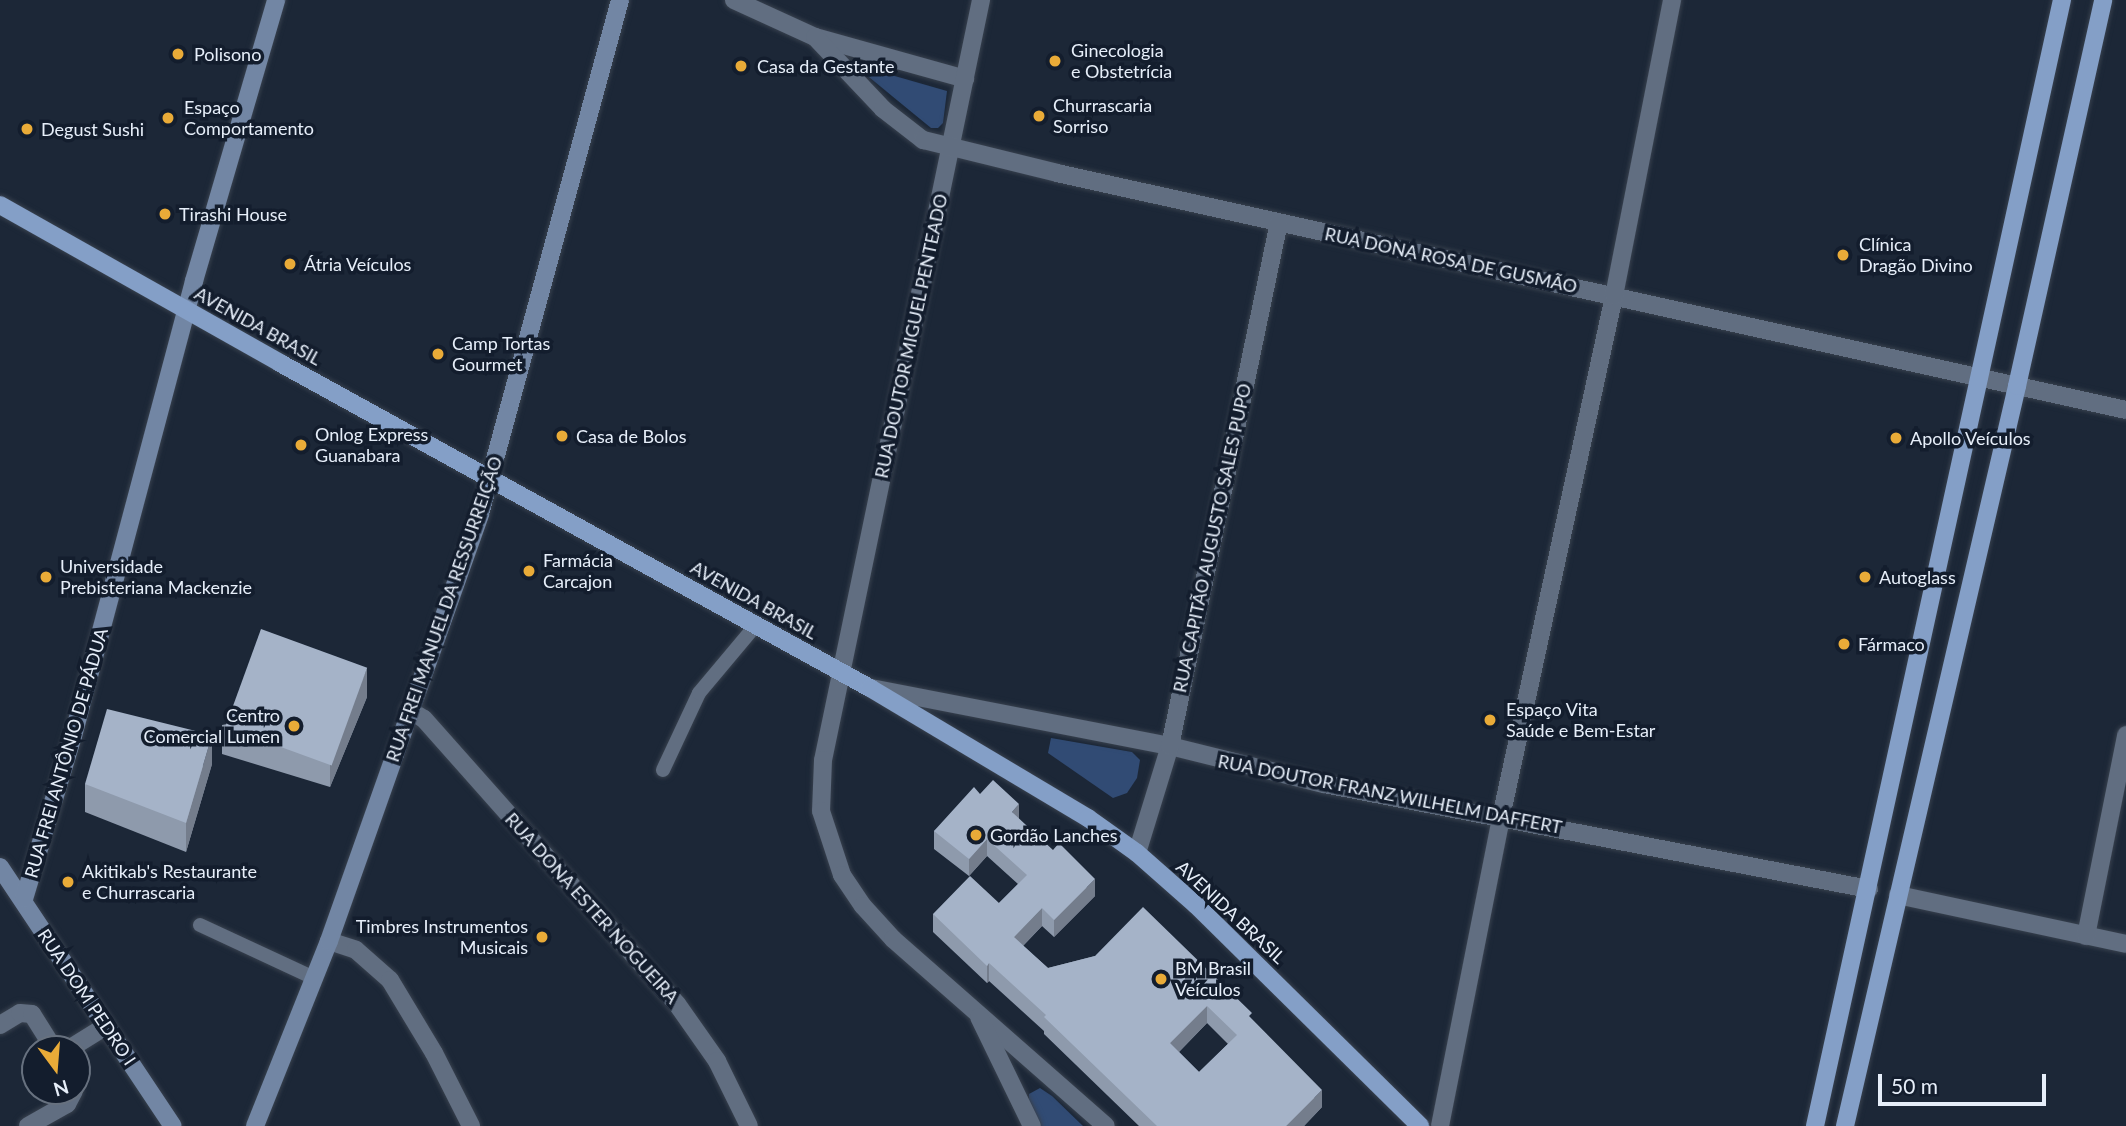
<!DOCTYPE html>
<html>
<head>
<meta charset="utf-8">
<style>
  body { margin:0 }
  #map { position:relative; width:2126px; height:1126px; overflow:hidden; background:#1c2737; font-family:Lato,sans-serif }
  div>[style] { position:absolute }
  .green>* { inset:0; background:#314b74 }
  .roads { filter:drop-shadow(0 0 2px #38414e) drop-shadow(0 0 2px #38414e) }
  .lane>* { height:14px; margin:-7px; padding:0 7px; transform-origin:7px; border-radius:7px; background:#616e81 }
  .street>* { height:18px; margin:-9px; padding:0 9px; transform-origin:9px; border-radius:9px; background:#616e81 }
  .secondary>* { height:18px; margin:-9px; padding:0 9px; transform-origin:9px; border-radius:9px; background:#7286a4 }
  .primary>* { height:18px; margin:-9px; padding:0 9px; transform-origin:9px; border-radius:9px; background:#849fc7 }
  .wall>* { inset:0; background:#8e9aac }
  .shaded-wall>* { inset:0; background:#747d8c }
  .building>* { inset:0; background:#a5b3c8; transform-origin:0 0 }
  .dots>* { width:19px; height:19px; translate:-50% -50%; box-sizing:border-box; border:4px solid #131d2d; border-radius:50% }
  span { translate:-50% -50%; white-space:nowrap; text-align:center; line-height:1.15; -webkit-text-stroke:7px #131d2d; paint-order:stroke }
  .poi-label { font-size:18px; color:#e6eef9 }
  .left { translate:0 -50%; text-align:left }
  .right { translate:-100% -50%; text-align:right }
  .street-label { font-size:18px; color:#e6eef9 }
  .north { position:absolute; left:21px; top:1035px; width:70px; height:70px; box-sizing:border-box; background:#131d2d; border:2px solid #67717f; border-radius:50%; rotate:164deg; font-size:19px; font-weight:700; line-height:28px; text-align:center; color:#e6eef9 }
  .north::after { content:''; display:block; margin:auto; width:24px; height:32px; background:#e9ab38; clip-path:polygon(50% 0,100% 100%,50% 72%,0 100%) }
  .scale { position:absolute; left:1878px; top:1074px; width:168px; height:32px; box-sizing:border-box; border:4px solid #e6eef9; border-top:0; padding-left:9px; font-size:21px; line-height:24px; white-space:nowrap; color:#e6eef9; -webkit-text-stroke:5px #131d2d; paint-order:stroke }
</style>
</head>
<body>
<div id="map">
  <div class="green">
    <div style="clip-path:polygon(853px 64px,947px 91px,943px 123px,938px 128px,931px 128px)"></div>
    <div style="clip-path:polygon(1051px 738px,1132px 752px,1140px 760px,1137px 778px,1127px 793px,1113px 798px,1048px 753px)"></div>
    <div style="clip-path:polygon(1040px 1088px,1052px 1096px,1083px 1126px,1040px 1126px,1029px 1106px,1029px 1094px)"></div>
  </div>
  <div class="roads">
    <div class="lane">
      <div style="left:663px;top:770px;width:85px;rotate:-64.9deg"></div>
      <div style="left:699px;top:693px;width:89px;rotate:-50deg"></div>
      <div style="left:200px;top:925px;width:126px;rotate:24.9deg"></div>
    </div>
    <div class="street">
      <div style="left:734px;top:0;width:89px;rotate:24.6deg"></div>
      <div style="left:815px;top:37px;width:156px;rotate:15.6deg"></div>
      <div style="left:981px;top:0;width:776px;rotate:101.74deg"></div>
      <div style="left:823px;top:760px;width:51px;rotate:92.2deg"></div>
      <div style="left:821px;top:811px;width:67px;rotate:71.8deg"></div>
      <div style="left:842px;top:875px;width:37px;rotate:56deg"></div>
      <div style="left:863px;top:906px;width:45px;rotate:47.7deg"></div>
      <div style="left:893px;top:939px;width:283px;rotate:41.3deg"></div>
      <div style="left:815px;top:37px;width:99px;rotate:46.6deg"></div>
      <div style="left:883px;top:109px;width:51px;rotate:37.8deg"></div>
      <div style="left:923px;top:140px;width:138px;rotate:13.8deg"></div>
      <div style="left:1057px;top:173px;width:1095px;rotate:12.5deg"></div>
      <div style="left:871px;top:688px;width:305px;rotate:11deg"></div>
      <div style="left:1170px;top:746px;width:159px;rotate:13.9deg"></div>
      <div style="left:1324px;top:784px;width:555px;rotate:10.91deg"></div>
      <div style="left:409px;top:710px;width:17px;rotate:31deg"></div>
      <div style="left:424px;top:719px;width:381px;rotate:48.4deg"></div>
      <div style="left:677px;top:1004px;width:70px;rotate:54.9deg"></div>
      <div style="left:717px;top:1061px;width:72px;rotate:63.8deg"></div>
      <div style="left:1137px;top:853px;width:112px;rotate:-72.9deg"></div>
      <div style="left:1170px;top:746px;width:535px;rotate:-78.25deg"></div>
      <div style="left:1898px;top:895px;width:233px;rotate:12.1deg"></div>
      <div style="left:2086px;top:936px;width:205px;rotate:-78.7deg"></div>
      <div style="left:329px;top:941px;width:28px;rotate:18deg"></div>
      <div style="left:356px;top:950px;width:45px;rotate:41.4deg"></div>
      <div style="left:390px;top:980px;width:85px;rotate:58.9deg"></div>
      <div style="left:434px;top:1053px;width:82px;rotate:63.1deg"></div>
      <div style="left:979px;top:1017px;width:121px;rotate:64.1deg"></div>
      <div style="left:0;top:1025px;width:23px;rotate:-31deg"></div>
      <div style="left:20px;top:1013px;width:12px;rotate:5deg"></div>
      <div style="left:32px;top:1014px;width:41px;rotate:57.8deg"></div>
      <div style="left:69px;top:1049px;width:44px;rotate:-31.9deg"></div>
      <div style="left:28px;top:1126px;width:45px;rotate:-29.4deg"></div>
      <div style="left:67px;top:1104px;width:15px;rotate:-62deg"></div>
      <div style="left:1440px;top:1126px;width:315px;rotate:-78.8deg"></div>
      <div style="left:1501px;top:817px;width:533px;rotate:-77.76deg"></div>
      <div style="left:1614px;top:296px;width:302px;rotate:-78.9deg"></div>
    </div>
    <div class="secondary">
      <div style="left:0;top:867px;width:311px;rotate:56.3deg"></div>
      <div style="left:24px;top:899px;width:170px;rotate:-73.3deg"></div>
      <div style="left:73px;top:736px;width:471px;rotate:-75.1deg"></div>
      <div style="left:194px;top:281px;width:293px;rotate:-73.7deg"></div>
      <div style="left:255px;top:1126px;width:199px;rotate:-68.2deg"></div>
      <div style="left:329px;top:941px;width:453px;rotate:-70.5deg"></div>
      <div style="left:480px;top:514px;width:533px;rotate:-74.76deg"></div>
    </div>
    <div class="primary">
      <div style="left:0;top:205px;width:322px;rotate:29.4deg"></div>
      <div style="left:280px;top:363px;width:674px;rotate:28.85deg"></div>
      <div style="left:870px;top:688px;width:254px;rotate:30.8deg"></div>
      <div style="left:1088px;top:818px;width:60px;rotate:35.5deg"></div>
      <div style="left:1137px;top:853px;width:79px;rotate:41.4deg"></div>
      <div style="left:1196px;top:905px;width:315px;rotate:44.6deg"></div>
      <div style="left:1815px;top:1126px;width:1153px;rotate:-77.63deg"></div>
      <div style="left:1845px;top:1126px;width:760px;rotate:-76.91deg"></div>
      <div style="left:2017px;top:386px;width:395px;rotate:-77.4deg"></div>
    </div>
  </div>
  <div class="wall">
    <div style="clip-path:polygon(367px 697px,330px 787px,222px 754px,222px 725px)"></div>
    <div style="clip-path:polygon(212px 764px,186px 852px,85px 812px,85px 784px)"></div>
    <div style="clip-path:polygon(evenodd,980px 794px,1019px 819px,1095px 896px,1054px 937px,1042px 926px,1023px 946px,1048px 968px,1095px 956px,1252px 1020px,1322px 1107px,1304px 1126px,1139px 1126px,1044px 1034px,1044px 1031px,989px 981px,987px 983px,933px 932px,933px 914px,999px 903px,1018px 884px,987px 856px,969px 876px,934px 849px,934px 831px,980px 794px,1207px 1023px,1228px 1044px,1199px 1072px,1179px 1052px,1207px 1023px)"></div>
  </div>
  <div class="shaded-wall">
    <div style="clip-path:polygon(367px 668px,367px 697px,330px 787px,330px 758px)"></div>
    <div style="clip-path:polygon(212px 735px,212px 764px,186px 852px,186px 823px)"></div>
    <div style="clip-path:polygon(1019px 804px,1019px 822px,1012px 812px)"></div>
    <div style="clip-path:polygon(987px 839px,987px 856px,969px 876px,969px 859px)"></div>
    <div style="clip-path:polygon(1095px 879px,1095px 896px,1054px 937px,1054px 920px)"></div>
    <div style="clip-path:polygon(1042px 908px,1042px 926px,1014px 955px,1014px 937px)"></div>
    <div style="clip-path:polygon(989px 963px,989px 981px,987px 983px,987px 966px)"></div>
    <div style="clip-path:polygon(1207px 1006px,1207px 1023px,1170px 1061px,1170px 1043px)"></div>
    <div style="clip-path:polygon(1322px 1090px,1322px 1107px,1304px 1126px,1286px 1126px)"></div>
  </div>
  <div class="building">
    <div style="left:261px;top:629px;width:113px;height:104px;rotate:20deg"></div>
    <div style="clip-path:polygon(107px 709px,212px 735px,186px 823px,85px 784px)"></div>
    <div style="clip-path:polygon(evenodd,993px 780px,1019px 804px,1012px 812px,1053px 850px,1059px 843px,1095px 879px,1054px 920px,1042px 908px,1014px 937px,1048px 968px,1095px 956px,1143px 907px,1252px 1013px,1249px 1016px,1322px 1090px,1286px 1126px,1157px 1126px,1044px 1017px,1046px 1015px,989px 963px,987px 966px,933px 914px,970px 876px,999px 903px,1027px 875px,987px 839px,969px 859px,934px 831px,974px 787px,980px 794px,993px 780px,1207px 1006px,1237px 1035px,1199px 1072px,1170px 1043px,1207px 1006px)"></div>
  </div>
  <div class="dots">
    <div style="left:178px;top:54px;background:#e9ab38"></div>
    <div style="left:1055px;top:61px;background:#e9ab38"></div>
    <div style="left:741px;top:66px;background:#e9ab38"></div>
    <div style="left:1039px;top:116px;background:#e9ab38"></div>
    <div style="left:168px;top:118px;background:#e9ab38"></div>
    <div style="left:27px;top:129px;background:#e9ab38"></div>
    <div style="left:165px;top:214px;background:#e9ab38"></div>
    <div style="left:1843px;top:255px;background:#e9ab38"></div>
    <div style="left:290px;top:264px;background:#e9ab38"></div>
    <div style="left:438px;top:354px;background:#e9ab38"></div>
    <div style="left:562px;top:436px;background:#e9ab38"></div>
    <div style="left:1896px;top:438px;background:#e9ab38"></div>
    <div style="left:301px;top:445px;background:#e9ab38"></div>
    <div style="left:529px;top:571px;background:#e9ab38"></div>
    <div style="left:46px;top:577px;background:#e9ab38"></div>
    <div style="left:1865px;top:577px;background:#e9ab38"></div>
    <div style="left:1844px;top:644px;background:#e9ab38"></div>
    <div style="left:1490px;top:720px;background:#e9ab38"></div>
    <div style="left:294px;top:726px;background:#e9ab38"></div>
    <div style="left:976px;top:835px;background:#e9ab38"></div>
    <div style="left:68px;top:882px;background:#e9ab38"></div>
    <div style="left:542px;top:937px;background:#e9ab38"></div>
    <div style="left:1161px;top:979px;background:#e9ab38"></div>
  </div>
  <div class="poi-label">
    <span class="left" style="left:1071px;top:61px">Ginecologia<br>e Obstetrícia</span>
    <span class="left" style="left:194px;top:54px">Polisono</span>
    <span class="left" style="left:757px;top:66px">Casa da Gestante</span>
    <span class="left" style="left:1053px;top:116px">Churrascaria<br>Sorriso</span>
    <span class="left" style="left:184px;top:118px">Espaço<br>Comportamento</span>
    <span class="left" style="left:41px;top:129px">Degust Sushi</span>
    <span class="left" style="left:179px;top:214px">Tirashi House</span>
    <span class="left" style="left:1859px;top:255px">Clínica<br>Dragão Divino</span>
    <span class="left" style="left:304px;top:264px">Átria Veículos</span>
    <span class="left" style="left:452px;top:354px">Camp Tortas<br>Gourmet</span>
    <span class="left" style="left:315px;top:445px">Onlog Express<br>Guanabara</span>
    <span class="left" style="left:576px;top:436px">Casa de Bolos</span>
    <span class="left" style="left:1910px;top:438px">Apollo Veículos</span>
    <span class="left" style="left:543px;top:571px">Farmácia<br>Carcajon</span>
    <span class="left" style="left:60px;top:577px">Universidade<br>Prebisteriana Mackenzie</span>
    <span class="left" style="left:1879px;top:577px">Autoglass</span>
    <span class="left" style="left:1858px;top:644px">Fármaco</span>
    <span class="left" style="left:1506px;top:720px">Espaço Vita<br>Saúde e Bem-Estar</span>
    <span class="right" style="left:280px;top:726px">Centro<br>Comercial Lumen</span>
    <span class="left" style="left:990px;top:835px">Gordão Lanches</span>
    <span class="left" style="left:82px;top:882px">Akitikab's Restaurante<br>e Churrascaria</span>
    <span class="right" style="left:528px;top:937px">Timbres Instrumentos<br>Musicais</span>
    <span class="left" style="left:1175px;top:979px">BM Brasil<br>Veículos</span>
  </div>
  <div class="street-label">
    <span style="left:1451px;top:260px;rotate:12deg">RUA DONA ROSA DE GUSMÃO</span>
    <span style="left:258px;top:326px;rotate:29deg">AVENIDA BRASIL</span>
    <span style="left:911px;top:336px;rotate:-78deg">RUA DOUTOR MIGUEL PENTEADO</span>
    <span style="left:1212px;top:538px;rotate:-78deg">RUA CAPITÃO AUGUSTO SALES PUPO</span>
    <span style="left:754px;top:600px;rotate:29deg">AVENIDA BRASIL</span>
    <span style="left:444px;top:609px;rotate:-71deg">RUA FREI MANUEL DA RESSURREIÇÃO</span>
    <span style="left:66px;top:753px;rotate:-74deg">RUA FREI ANTÔNIO DE PÁDUA</span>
    <span style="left:1390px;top:794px;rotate:11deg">RUA DOUTOR FRANZ WILHELM DAFFERT</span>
    <span style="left:592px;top:908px;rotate:48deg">RUA DONA ESTER NOGUEIRA</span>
    <span style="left:1231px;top:912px;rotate:43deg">AVENIDA BRASIL</span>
    <span style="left:87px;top:997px;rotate:56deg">RUA DOM PEDRO I</span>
  </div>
  <div class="north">N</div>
  <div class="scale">50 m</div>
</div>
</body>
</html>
